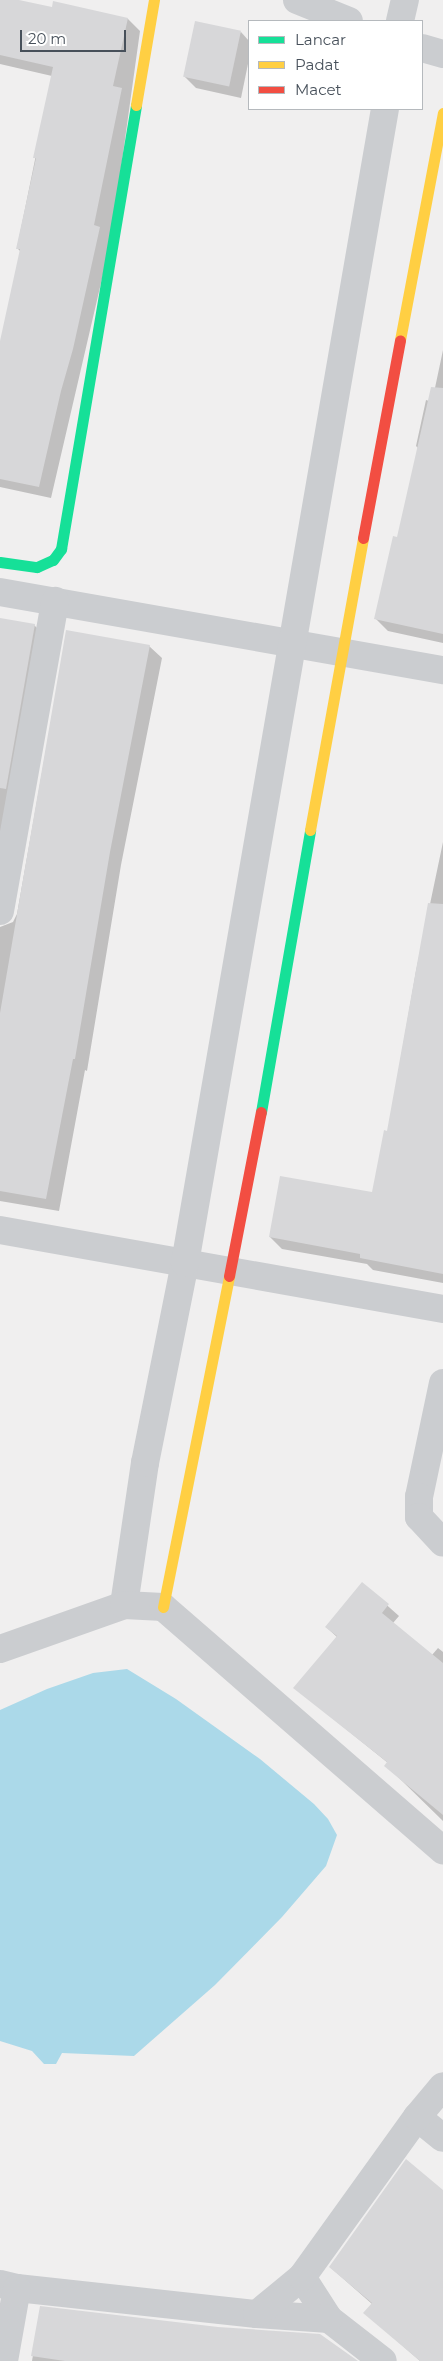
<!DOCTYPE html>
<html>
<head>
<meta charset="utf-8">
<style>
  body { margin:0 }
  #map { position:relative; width:443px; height:2361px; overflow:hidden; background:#f0efef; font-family:Montserrat,sans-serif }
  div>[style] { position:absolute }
  .water>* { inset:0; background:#abd9e9 }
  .shadow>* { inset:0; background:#0003 }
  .building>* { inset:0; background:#d7d7d9; transform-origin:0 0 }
  .street>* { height:28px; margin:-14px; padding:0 14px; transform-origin:14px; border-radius:14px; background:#cbcdd0 }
  .fast>* { height:11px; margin:-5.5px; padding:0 5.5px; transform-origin:5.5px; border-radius:5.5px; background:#16e098 }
  .slow>* { height:11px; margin:-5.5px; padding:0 5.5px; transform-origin:5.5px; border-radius:5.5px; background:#ffcf43 }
  .jam>* { height:11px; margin:-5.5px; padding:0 5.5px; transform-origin:5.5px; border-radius:5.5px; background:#f24e42 }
  span { translate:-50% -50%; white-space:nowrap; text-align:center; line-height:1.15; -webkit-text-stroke:4px #fff; paint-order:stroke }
  .legend { position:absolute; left:248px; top:20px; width:175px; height:90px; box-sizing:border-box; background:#fff; border:1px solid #b5b9bd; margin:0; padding:6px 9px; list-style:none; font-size:15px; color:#47505a }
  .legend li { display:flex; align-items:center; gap:10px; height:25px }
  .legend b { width:25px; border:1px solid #b5b9bd }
  .scale { position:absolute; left:20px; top:30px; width:106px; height:22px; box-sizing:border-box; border:2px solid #47505a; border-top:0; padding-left:6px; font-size:15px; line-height:18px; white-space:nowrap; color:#47505a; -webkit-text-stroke:4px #fff; paint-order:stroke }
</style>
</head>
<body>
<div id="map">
  <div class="water">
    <div style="clip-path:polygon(127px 1669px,176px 1699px,260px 1759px,314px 1804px,328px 1819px,337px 1835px,326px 1866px,282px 1917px,215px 1985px,134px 2056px,62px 2053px,56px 2064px,44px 2064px,32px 2051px,0 2041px,0 1710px,47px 1689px,93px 1673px)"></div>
  </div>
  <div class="shadow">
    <div style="clip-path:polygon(0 0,14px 0,52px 8px,128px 19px,140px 31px,111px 240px,51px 498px,0 487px,0 358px,21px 252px,17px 248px,52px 76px,0 64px)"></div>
    <div style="clip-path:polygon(241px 32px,249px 41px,249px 59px,241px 98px,196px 88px,184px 76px)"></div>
    <div style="clip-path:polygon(443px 350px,443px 643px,388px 631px,376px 619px,398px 539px,418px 448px,416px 446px,426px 400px,432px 402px)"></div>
    <div style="clip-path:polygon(0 619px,34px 625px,47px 638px,0 901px)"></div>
    <div style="clip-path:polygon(67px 631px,149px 646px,162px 658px,121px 865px,87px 1071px,85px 1070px,59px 1211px,0 1201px,0 927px,13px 922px,17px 914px)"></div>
    <div style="clip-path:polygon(443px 842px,443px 1283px,373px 1270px,367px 1264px,282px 1249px,270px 1237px,373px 1193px,388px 1132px,416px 971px)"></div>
    <div style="clip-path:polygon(363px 1584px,399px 1616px,393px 1623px,432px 1655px,438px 1648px,443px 1652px,443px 1821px,397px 1776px,388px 1763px,295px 1688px,337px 1637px,326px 1627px)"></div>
    <div style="clip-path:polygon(443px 2192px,443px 2361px,420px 2361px,365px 2313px,372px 2304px,330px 2267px)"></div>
    <div style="clip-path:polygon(41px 2308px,355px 2361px,32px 2361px)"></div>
  </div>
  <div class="building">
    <div style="clip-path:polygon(0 0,19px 0,52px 7px,53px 1px,128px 18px,113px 86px,122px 88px,94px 225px,100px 227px,73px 349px,61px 391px,39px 487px,0 479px,0 341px,20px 249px,16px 249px,36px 158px,33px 158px,53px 67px,0 55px)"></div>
    <div style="left:195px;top:21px;width:47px;height:57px;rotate:12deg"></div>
    <div style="clip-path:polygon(431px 387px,443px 388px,443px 634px,374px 619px,393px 536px,397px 537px)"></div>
    <div style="clip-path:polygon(0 618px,35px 624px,6px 789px,0 788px)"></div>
    <div style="clip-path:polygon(66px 630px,150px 645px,110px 852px,75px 1059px,73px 1059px,46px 1199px,0 1191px,0 1013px)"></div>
    <div style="clip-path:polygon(428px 903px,443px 904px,443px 1274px,360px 1258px,360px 1254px,269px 1237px,280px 1176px,372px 1192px,384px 1130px,387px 1131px)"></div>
    <div style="clip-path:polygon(362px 1582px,389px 1604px,382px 1613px,443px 1663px,443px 1815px,384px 1766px,387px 1762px,293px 1688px,337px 1636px,325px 1627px)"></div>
    <div style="clip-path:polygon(406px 2159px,443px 2190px,443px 2361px,420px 2361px,363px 2313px,372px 2303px,329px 2267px)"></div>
    <div style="clip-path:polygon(40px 2306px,218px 2327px,320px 2334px,358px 2361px,65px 2361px,31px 2356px)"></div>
  </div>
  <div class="street">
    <div style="left:297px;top:0;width:56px;rotate:22deg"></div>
    <div style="left:400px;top:21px;width:22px;rotate:-77deg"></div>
    <div style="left:422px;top:48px;width:22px;rotate:16deg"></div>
    <div style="left:0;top:592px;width:450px;rotate:10deg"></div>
    <div style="left:0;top:911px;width:315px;rotate:-79.9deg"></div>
    <div style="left:0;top:1230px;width:450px;rotate:10.1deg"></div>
    <div style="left:443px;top:1383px;width:116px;rotate:101.9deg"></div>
    <div style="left:419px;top:1497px;width:20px;rotate:90deg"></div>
    <div style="left:419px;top:1517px;width:35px;rotate:47deg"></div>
    <div style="left:124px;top:1605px;width:144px;rotate:-81.6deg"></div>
    <div style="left:145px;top:1463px;width:204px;rotate:-78.7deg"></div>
    <div style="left:185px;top:1263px;width:1171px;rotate:-80.17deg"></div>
    <div style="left:0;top:1649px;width:132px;rotate:-19.5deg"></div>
    <div style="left:124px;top:1605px;width:39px;rotate:3deg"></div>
    <div style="left:163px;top:1607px;width:371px;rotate:41deg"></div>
    <div style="left:417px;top:2117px;width:33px;rotate:39deg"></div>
    <div style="left:302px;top:2277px;width:50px;rotate:57.3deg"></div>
    <div style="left:329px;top:2319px;width:68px;rotate:37.9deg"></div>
    <div style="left:0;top:2284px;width:17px;rotate:13deg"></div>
    <div style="left:17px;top:2288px;width:241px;rotate:6.2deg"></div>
    <div style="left:257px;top:2314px;width:72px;rotate:4deg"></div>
    <div style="left:257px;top:2314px;width:58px;rotate:-39.4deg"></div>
    <div style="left:302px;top:2277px;width:197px;rotate:-54.3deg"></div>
    <div style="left:417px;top:2117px;width:40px;rotate:-50deg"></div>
    <div style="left:4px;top:2361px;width:74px;rotate:-79.9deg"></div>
  </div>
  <div class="fast">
    <div style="left:0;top:562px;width:37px;rotate:8deg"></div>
    <div style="left:37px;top:567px;width:17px;rotate:-24deg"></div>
    <div style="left:53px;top:560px;width:14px;rotate:-54deg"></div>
    <div style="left:61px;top:549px;width:450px;rotate:-80.4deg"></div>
    <div style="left:261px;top:1112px;width:286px;rotate:-80.1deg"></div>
  </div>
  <div class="slow">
    <div style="left:136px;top:105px;width:107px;rotate:-80.3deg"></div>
    <div style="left:400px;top:340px;width:231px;rotate:-79.3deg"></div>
    <div style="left:310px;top:830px;width:297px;rotate:-79.7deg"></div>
    <div style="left:163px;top:1607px;width:338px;rotate:-78.7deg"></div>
  </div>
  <div class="jam">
    <div style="left:363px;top:538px;width:201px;rotate:-79.4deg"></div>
    <div style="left:229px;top:1276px;width:167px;rotate:-79deg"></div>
  </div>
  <ul class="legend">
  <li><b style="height:6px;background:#16e098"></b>Lancar</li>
  <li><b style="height:6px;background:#ffcf43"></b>Padat</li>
  <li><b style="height:6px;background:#f24e42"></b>Macet</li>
  </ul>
  <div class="scale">20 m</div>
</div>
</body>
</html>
